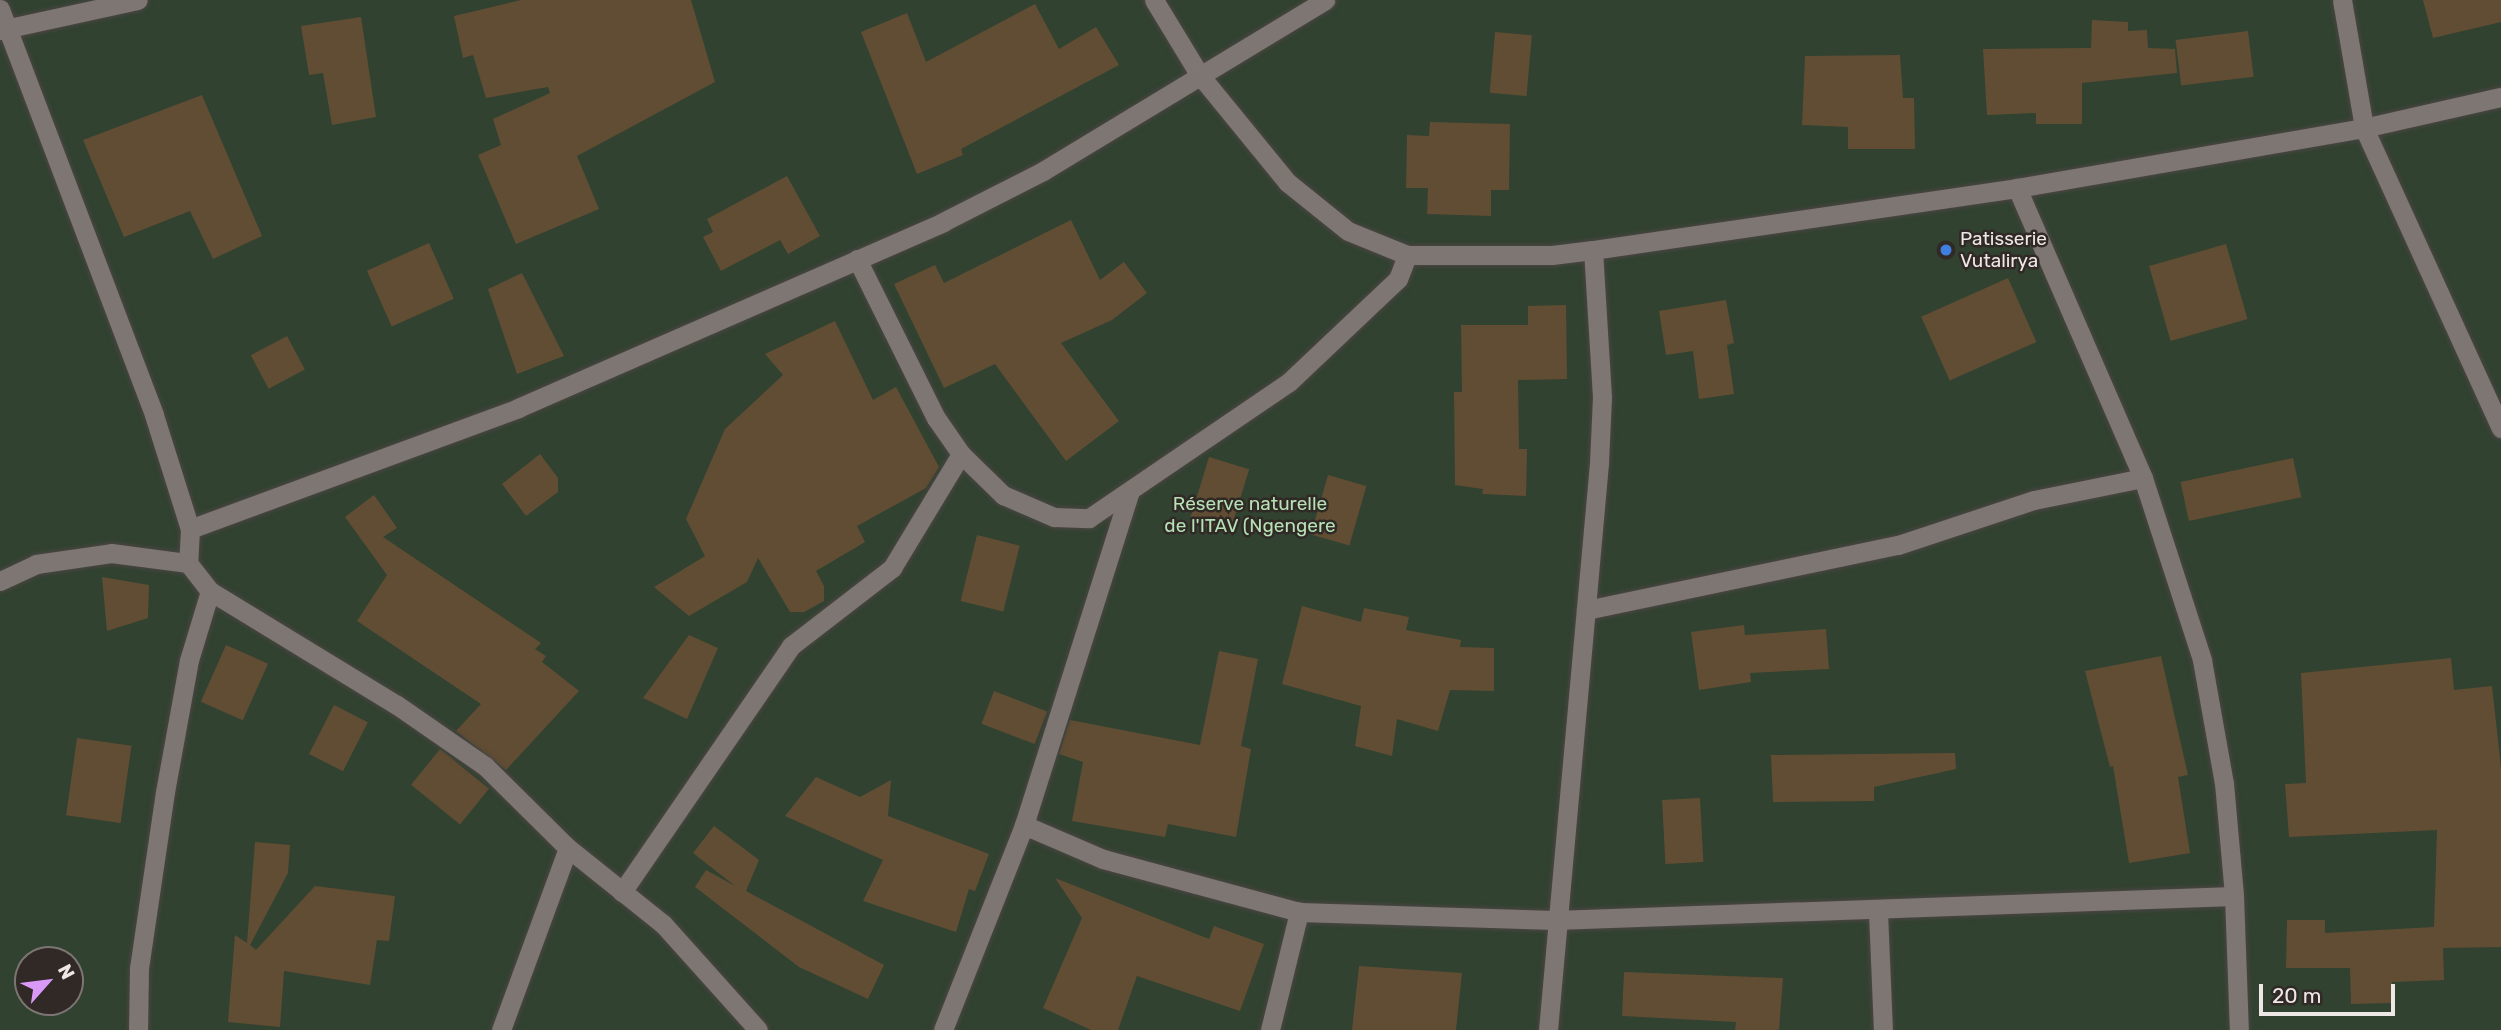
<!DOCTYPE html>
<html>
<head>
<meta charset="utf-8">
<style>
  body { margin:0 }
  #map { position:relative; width:2501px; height:1030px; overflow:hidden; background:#302926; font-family:Rubik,sans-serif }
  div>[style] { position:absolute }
  .green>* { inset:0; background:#314230 }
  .building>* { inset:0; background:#614d33; transform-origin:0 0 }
  .roads { filter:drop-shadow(0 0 2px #4b4543) drop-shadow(0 0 2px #4b4543) }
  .minor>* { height:19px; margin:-9.5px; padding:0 9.5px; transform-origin:9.5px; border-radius:9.5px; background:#7e7672 }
  .dots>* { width:19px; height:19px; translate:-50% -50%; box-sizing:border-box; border:4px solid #302926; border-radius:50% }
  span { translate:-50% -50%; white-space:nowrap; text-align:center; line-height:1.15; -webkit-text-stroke:5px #302926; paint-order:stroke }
  .poi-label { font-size:19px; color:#ede8e6 }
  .left { translate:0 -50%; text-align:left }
  .park-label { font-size:19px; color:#b5e1b4 }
  .north { position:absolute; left:14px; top:946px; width:70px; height:70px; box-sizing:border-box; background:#302926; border:2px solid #7c7573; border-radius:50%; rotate:62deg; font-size:19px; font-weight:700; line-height:28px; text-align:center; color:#ede8e6 }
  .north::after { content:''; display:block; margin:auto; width:24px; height:32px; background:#d99af7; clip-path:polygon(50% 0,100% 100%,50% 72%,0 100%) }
  .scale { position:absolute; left:2259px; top:984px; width:136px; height:32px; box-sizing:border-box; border:4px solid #ede8e6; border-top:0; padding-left:9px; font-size:21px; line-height:24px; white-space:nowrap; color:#ede8e6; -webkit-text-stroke:5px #302926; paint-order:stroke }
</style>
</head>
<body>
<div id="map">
  <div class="green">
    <div style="clip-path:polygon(evenodd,0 0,2501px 0,2501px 1030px,0 1030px,0 0,28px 960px,70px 960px,70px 1002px,28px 1002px,28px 960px)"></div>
  </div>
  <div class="building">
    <div style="clip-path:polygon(521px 0,691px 0,715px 82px,577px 156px,599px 209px,516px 244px,478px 155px,501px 145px,493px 119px,550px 93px,548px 87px,486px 98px,473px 55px,463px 58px,454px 16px)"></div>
    <div style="clip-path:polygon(2423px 0,2501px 0,2501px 22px,2433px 38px)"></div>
    <div style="clip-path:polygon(1035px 4px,1059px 49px,1096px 27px,1119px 65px,961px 149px,963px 155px,917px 174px,861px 32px,907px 13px,926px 62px)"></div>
    <div style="clip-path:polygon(361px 17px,376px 117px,332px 125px,323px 73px,309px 75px,301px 26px)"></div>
    <div style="clip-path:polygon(2092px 20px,2128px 22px,2128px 31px,2147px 30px,2148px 48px,2175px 49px,2177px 73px,2082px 83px,2082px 124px,2036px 124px,2036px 113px,1987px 115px,1983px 49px,2091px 48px)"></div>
    <div style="left:2248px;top:31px;width:46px;height:73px;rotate:83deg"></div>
    <div style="left:1495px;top:32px;width:37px;height:61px;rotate:5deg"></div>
    <div style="clip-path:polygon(1900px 55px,1903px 98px,1914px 98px,1915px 149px,1848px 149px,1848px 127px,1802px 125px,1805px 56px)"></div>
    <div style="clip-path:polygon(202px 95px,262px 236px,213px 259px,190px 211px,124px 237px,83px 140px)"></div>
    <div style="clip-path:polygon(1430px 122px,1510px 124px,1509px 190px,1491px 190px,1491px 216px,1427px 214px,1428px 188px,1406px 188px,1407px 135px,1429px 136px)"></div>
    <div style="clip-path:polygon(787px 176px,820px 236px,788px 254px,780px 240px,721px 271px,703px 237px,713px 232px,707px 219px)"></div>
    <div style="clip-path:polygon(1071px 220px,1100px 280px,1124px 262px,1147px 293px,1112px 320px,1061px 343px,1119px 421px,1066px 461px,995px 364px,944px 388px,894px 284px,935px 265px,944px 283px)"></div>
    <div style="left:429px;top:243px;width:61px;height:68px;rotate:66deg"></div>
    <div style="left:2226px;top:244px;width:78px;height:80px;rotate:74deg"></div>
    <div style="clip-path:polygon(522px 273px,564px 356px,517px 374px,488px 289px)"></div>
    <div style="left:2008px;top:278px;width:70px;height:95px;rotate:66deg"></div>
    <div style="clip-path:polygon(1726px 300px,1734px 343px,1727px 345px,1734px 394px,1699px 399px,1693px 351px,1666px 355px,1659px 311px)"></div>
    <div style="clip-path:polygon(1566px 305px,1567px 379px,1518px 380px,1519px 449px,1527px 449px,1526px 496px,1482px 494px,1483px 489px,1455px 485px,1454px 392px,1462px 392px,1461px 325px,1528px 325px,1528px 306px)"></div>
    <div style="clip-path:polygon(835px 321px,873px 400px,896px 387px,939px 467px,926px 488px,857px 526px,865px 542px,816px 571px,824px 586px,824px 601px,804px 612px,790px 612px,758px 558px,747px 582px,689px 616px,654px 587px,705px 556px,686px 519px,725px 429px,783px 375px,765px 354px)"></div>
    <div style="left:287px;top:336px;width:38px;height:41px;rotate:62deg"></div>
    <div style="clip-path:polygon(540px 454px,558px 478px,558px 492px,526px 516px,502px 484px)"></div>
    <div style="left:1209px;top:457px;width:42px;height:68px;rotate:17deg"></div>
    <div style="left:2293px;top:458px;width:40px;height:115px;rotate:78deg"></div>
    <div style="left:1328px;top:475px;width:40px;height:62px;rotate:16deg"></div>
    <div style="clip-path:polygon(374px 495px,397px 528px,383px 537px,541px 643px,535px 649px,546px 656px,542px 662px,579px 691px,506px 770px,456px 731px,481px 704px,357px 621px,387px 575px,345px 517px)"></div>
    <div style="left:977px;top:535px;width:44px;height:68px;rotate:14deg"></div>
    <div style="clip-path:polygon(102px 577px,149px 585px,148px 618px,107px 631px)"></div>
    <div style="clip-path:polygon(1302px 606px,1361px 622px,1364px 608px,1409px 617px,1406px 630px,1461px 640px,1460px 647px,1494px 648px,1494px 691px,1450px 690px,1438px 731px,1397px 719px,1392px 756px,1355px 746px,1361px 706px,1282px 684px)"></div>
    <div style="clip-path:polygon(1744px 625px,1745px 635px,1826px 629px,1829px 669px,1750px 673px,1751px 682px,1699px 690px,1691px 632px)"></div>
    <div style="clip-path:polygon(689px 635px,718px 648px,687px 719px,643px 698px)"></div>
    <div style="left:226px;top:645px;width:46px;height:62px;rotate:24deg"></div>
    <div style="clip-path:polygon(1219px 651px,1258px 659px,1241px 746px,1251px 749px,1236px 837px,1168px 824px,1165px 837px,1072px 821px,1083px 762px,1059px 754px,1070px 720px,1200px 745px)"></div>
    <div style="clip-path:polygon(2161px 656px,2188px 775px,2178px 777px,2190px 853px,2129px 863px,2113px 766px,2110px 767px,2085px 671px)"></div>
    <div style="clip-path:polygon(2451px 658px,2454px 690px,2492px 686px,2501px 768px,2501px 947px,2443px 948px,2444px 980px,2392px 982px,2392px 1003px,2351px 1004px,2350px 968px,2286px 968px,2287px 920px,2325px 920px,2325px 933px,2434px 927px,2437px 830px,2289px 837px,2285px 784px,2306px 783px,2301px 673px)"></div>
    <div style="left:994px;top:691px;width:57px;height:35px;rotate:21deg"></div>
    <div style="left:334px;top:705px;width:38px;height:55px;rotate:27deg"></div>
    <div style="left:77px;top:738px;width:55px;height:78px;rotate:8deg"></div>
    <div style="left:440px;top:749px;width:63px;height:46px;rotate:39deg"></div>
    <div style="clip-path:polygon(1955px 753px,1956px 769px,1874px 787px,1874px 801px,1773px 802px,1771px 755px)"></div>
    <div style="clip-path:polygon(816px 777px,860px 797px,891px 780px,888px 816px,989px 854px,975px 891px,969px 889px,956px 932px,863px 901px,883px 860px,785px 816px)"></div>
    <div style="left:1700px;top:798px;width:64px;height:38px;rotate:87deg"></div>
    <div style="clip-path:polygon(714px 826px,759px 860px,746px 891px,884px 965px,868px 999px,799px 967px,695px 887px,706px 870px,735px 886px,693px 853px)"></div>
    <div style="clip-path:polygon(255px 842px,290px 845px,288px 873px,250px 945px,256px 950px,315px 886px,395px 896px,389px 941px,377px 940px,370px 985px,284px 971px,280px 1027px,228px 1022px,235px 935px,247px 943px)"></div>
    <div style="clip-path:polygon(1055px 878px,1209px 939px,1214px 926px,1264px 944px,1240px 1011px,1137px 976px,1118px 1030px,1091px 1030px,1043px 1008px,1082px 918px)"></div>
    <div style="clip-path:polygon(1359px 966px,1462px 973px,1456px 1030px,1352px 1030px)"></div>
    <div style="clip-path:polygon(1624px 972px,1783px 978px,1779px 1030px,1735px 1030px,1736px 1022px,1622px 1016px)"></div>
  </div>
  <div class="roads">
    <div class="minor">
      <div style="left:1154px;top:0;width:87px;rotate:58.7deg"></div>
      <div style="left:1199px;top:74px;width:139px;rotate:50.8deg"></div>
      <div style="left:1287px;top:182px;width:78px;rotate:38.8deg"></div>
      <div style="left:1348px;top:231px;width:64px;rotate:22.1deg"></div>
      <div style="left:1407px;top:255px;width:145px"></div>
      <div style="left:1552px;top:255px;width:41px;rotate:-7deg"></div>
      <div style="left:1593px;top:250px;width:429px;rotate:-8.3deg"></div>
      <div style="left:2017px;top:188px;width:352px;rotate:-9.8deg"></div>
      <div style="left:2364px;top:128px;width:140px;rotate:-12.8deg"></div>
      <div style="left:2342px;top:0;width:130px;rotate:80.2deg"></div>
      <div style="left:2364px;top:128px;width:330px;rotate:65.5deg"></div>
      <div style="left:0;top:9px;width:434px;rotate:69.2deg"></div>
      <div style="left:154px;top:415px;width:120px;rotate:72.5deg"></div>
      <div style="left:190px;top:529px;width:34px;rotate:93deg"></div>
      <div style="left:188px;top:563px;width:36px;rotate:52deg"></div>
      <div style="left:210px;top:591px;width:72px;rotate:106.9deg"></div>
      <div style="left:189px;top:660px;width:134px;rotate:100.3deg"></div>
      <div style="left:165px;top:792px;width:179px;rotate:98.4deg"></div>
      <div style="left:139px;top:969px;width:61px;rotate:90.9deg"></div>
      <div style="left:0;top:30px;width:141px;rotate:-12.3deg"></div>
      <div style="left:2017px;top:188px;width:316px;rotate:66.5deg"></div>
      <div style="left:2143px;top:478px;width:191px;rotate:72deg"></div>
      <div style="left:2202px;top:660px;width:125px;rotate:79.9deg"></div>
      <div style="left:2224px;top:783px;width:113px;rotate:84.9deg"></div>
      <div style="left:2234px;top:896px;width:134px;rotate:87.9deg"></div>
      <div style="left:857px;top:259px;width:178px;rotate:63.6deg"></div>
      <div style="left:936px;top:418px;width:44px;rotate:55.2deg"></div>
      <div style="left:961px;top:454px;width:59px;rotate:44.3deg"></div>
      <div style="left:1003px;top:495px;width:56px;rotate:23.3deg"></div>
      <div style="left:1054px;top:517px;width:35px;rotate:2deg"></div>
      <div style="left:1089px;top:518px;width:242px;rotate:-34.2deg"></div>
      <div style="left:1289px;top:382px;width:150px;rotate:-43.4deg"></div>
      <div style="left:1398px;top:279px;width:26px;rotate:-69deg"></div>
      <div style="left:190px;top:529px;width:350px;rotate:-20.2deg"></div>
      <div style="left:518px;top:408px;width:464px;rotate:-23.6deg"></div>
      <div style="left:943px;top:222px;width:112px;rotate:-27deg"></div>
      <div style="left:1043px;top:171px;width:330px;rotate:-31.2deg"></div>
      <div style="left:0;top:581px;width:40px;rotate:-25deg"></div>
      <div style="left:36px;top:564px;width:76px;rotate:-8.3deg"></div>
      <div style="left:111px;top:553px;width:78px;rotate:7.4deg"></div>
      <div style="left:210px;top:591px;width:219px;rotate:31.4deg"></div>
      <div style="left:397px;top:705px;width:107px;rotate:34.7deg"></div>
      <div style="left:485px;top:766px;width:117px;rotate:44.7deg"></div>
      <div style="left:568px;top:848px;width:122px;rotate:38.7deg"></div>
      <div style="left:663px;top:924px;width:142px;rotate:48.1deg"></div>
      <div style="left:1586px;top:610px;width:319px;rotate:-11.8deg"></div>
      <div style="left:1898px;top:545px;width:143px;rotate:-18.3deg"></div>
      <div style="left:2034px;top:500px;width:111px;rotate:-11.4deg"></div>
      <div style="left:1024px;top:825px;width:86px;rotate:23.3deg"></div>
      <div style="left:1103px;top:859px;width:203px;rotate:15.1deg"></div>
      <div style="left:1299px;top:912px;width:256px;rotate:1.8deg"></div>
      <div style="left:1555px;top:920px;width:679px;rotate:-2.02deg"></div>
      <div style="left:622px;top:892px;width:298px;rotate:-55.5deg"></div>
      <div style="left:791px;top:646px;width:128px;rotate:-37.7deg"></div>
      <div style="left:892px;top:568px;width:133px;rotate:-58.8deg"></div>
      <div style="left:1878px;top:912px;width:118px;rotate:87.6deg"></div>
      <div style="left:501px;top:1030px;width:194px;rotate:-69.8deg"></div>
      <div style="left:943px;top:1030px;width:220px;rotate:-68.4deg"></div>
      <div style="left:1024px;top:825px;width:348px;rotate:-72.4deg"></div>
      <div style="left:1270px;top:1030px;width:122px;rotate:-76.2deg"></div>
      <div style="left:1548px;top:1030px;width:569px;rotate:-84.86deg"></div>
      <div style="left:1599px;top:463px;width:66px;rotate:-87.4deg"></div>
      <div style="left:1602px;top:397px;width:147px;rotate:-93.5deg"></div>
    </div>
  </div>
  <div class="dots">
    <div style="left:1946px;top:250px;background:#3f7fe0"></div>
  </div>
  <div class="poi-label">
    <span class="left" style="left:1960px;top:250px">Patisserie<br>Vutalirya</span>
  </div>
  <div class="park-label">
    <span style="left:1250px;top:515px">Réserve naturelle<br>de l'ITAV (Ngengere</span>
  </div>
  <div class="north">N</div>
  <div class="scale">20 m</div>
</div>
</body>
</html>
